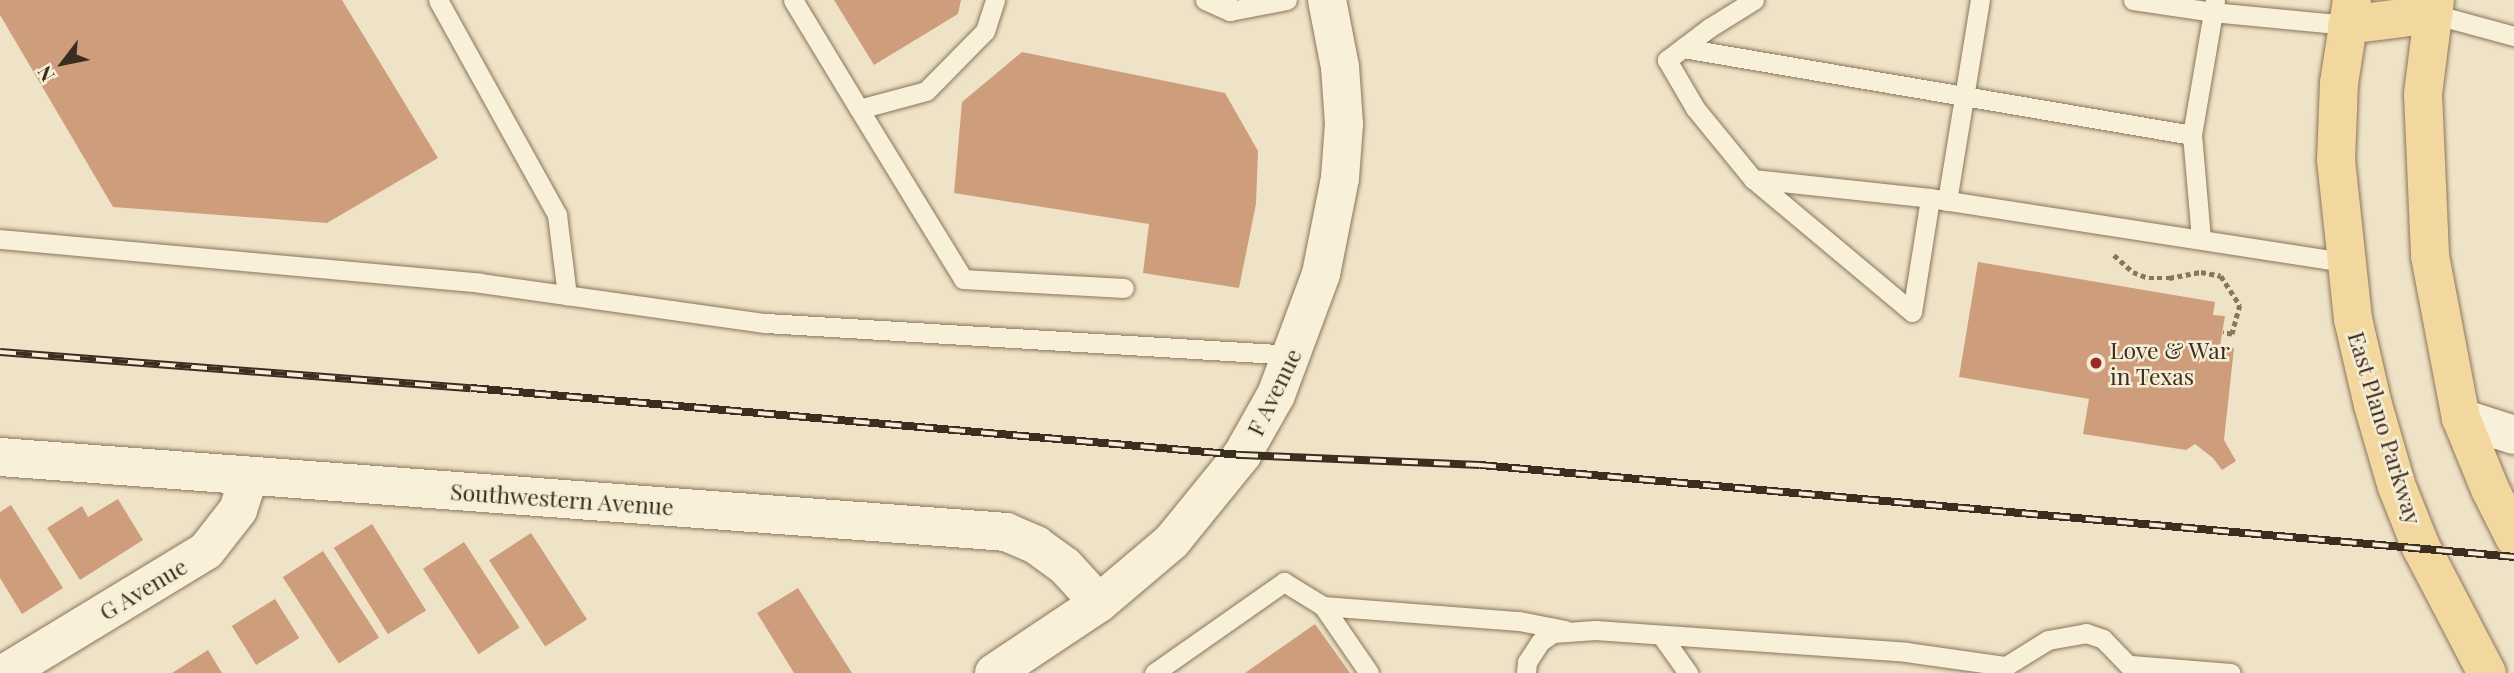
<!DOCTYPE html>
<html>
<head>
<meta charset="utf-8">
<style>
  body { margin:0 }
  #map { position:relative; width:2514px; height:673px; overflow:hidden; background:#efe3c7; font-family:"Playfair Display",serif }
  div>[style] { position:absolute }
  .building>* { inset:0; background:#ce9e7c; transform-origin:0 0 }
  .path>* { height:4.5px; margin-top:-2.25px; transform-origin:0; background:repeating-linear-gradient(90deg,#8b755b 0 5px,transparent 0 8.5px) }
  .roads { filter:drop-shadow(0 0 2px #8b755b) drop-shadow(0 0 2px #8b755b) }
  .lane>* { height:19px; margin:-9.5px; padding:0 9.5px; transform-origin:9.5px; border-radius:9.5px; background:#f9f0da }
  .street>* { height:38px; margin:-19px; padding:0 19px; transform-origin:19px; border-radius:19px; background:#f9f0da }
  .secondary>* { height:38px; margin:-19px; padding:0 19px; transform-origin:19px; border-radius:19px; background:#f9f0da }
  .primary>* { height:38px; margin:-19px; padding:0 19px; transform-origin:19px; border-radius:19px; background:#f2d89f }
  .rail>* { height:8px; margin-top:-4px; transform-origin:0; background:repeating-linear-gradient(90deg,#f6edd6 0 16px,#3b2d1f 0 32px); box-sizing:border-box; border-block:2px solid #3b2d1f }
  .dots>* { width:19px; height:19px; translate:-50% -50%; box-sizing:border-box; border:4px solid #f6edd6; border-radius:50% }
  span { translate:-50% -50%; white-space:nowrap; text-align:center; line-height:1.15; -webkit-text-stroke:5px #f6edd6; paint-order:stroke }
  .poi-label { font-size:23px; color:#3b2d1f }
  .left { translate:0 -50%; text-align:left }
  .street-label { font-size:23px; color:#3b2d1f }
  .north { position:absolute; left:28px; top:28px; width:70px; height:70px; -webkit-text-stroke:5px #f6edd6; paint-order:stroke; rotate:238deg; font-size:19px; font-weight:700; line-height:28px; text-align:center; color:#3b2d1f }
  .north::after { content:''; display:block; margin:auto; width:24px; height:32px; background:#3b2d1f; clip-path:polygon(50% 0,100% 100%,50% 72%,0 100%) }
</style>
</head>
<body>
<div id="map">
  <div class="building">
    <div style="clip-path:polygon(0 0,342px 0,438px 158px,327px 223px,113px 207px,0 15px)"></div>
    <div style="clip-path:polygon(834px 0,961px 0,958px 14px,874px 65px)"></div>
    <div style="clip-path:polygon(1022px 52px,1225px 93px,1258px 151px,1256px 204px,1239px 288px,1143px 273px,1149px 224px,954px 193px,962px 102px)"></div>
    <div style="clip-path:polygon(1978px 262px,2215px 302px,2213px 315px,2225px 316px,2220px 346px,2234px 348px,2224px 440px,2236px 461px,2222px 470px,2213px 458px,2195px 444px,2186px 450px,2083px 434px,2089px 399px,1959px 377px)"></div>
    <div style="clip-path:polygon(118px 499px,143px 540px,80px 580px,47px 528px,82px 506px,88px 517px)"></div>
    <div style="clip-path:polygon(11px 505px,63px 588px,22px 614px,0 578px,0 512px)"></div>
    <div style="left:372px;top:524px;width:102px;height:45px;rotate:58deg"></div>
    <div style="left:531px;top:533px;width:103px;height:50px;rotate:57deg"></div>
    <div style="left:464px;top:542px;width:102px;height:49px;rotate:57deg"></div>
    <div style="left:323px;top:551px;width:103px;height:48px;rotate:57deg"></div>
    <div style="clip-path:polygon(798px 588px,852px 673px,794px 673px,757px 613px)"></div>
    <div style="left:275px;top:599px;width:46px;height:51px;rotate:58deg"></div>
    <div style="clip-path:polygon(1315px 624px,1350px 673px,1245px 673px)"></div>
    <div style="clip-path:polygon(208px 650px,222px 673px,172px 673px)"></div>
  </div>
  <div class="path">
    <div style="left:2114px;top:255px;width:25px;rotate:42deg"></div>
    <div style="left:2133px;top:272px;width:17px;rotate:21deg"></div>
    <div style="left:2149px;top:278px;width:20px"></div>
    <div style="left:2169px;top:278px;width:33px;rotate:-11deg"></div>
    <div style="left:2201px;top:272px;width:20px;rotate:11deg"></div>
    <div style="left:2221px;top:276px;width:35px;rotate:57deg"></div>
    <div style="left:2240px;top:305px;width:30px;rotate:105deg"></div>
    <div style="left:2232px;top:334px;width:9px;rotate:-174deg"></div>
  </div>
  <div class="roads">
    <div class="lane">
      <div style="left:438px;top:0;width:246px;rotate:61deg"></div>
      <div style="left:557px;top:215px;width:81px;rotate:82.9deg"></div>
      <div style="left:793px;top:0;width:127px;rotate:58.8deg"></div>
      <div style="left:859px;top:109px;width:69px;rotate:-15deg"></div>
      <div style="left:926px;top:91px;width:84px;rotate:-45.5deg"></div>
      <div style="left:985px;top:31px;width:33px;rotate:-72deg"></div>
      <div style="left:1205px;top:0;width:27px;rotate:24deg"></div>
      <div style="left:1230px;top:11px;width:10px;rotate:-107deg"></div>
      <div style="left:1754px;top:0;width:53px;rotate:148.1deg"></div>
      <div style="left:1709px;top:28px;width:53px;rotate:142.7deg"></div>
      <div style="left:1667px;top:60px;width:56px;rotate:59.7deg"></div>
      <div style="left:1695px;top:108px;width:92px;rotate:50.8deg"></div>
      <div style="left:1753px;top:179px;width:207px;rotate:39.9deg"></div>
      <div style="left:1912px;top:312px;width:115px;rotate:-81deg"></div>
      <div style="left:1930px;top:198px;width:420px;rotate:8.8deg"></div>
      <div style="left:2133px;top:0;width:80px;rotate:8.6deg"></div>
      <div style="left:2212px;top:12px;width:136px;rotate:5.5deg"></div>
      <div style="left:1230px;top:11px;width:58px;rotate:-10.9deg"></div>
      <div style="left:2433px;top:14px;width:84px;rotate:15.2deg"></div>
      <div style="left:1683px;top:48px;width:516px;rotate:9.7deg"></div>
      <div style="left:859px;top:109px;width:199px;rotate:58.5deg"></div>
      <div style="left:963px;top:279px;width:161px;rotate:3.2deg"></div>
      <div style="left:1753px;top:179px;width:178px;rotate:6.1deg"></div>
      <div style="left:1947px;top:201px;width:204px;rotate:-80.7deg"></div>
      <div style="left:0;top:239px;width:482px;rotate:5.2deg"></div>
      <div style="left:480px;top:283px;width:289px;rotate:8deg"></div>
      <div style="left:766px;top:323px;width:528px;rotate:3.47deg"></div>
      <div style="left:2201px;top:239px;width:104px;rotate:-94.9deg"></div>
      <div style="left:2192px;top:135px;width:137px;rotate:-80.3deg"></div>
      <div style="left:1323px;top:606px;width:197px;rotate:4.4deg"></div>
      <div style="left:1519px;top:621px;width:47px;rotate:11.1deg"></div>
      <div style="left:1661px;top:635px;width:47px;rotate:54.6deg"></div>
      <div style="left:2131px;top:665px;width:100px;rotate:4.6deg"></div>
      <div style="left:1154px;top:673px;width:159px;rotate:-35deg"></div>
      <div style="left:1284px;top:582px;width:46px;rotate:31.6deg"></div>
      <div style="left:1323px;top:606px;width:81px;rotate:55.5deg"></div>
      <div style="left:1526px;top:673px;width:11px;rotate:-85deg"></div>
      <div style="left:1527px;top:662px;width:24px;rotate:-57deg"></div>
      <div style="left:1540px;top:642px;width:16px;rotate:-35deg"></div>
      <div style="left:1553px;top:633px;width:42px;rotate:-4.1deg"></div>
      <div style="left:1595px;top:630px;width:312px;rotate:4deg"></div>
      <div style="left:1906px;top:652px;width:101px;rotate:8deg"></div>
      <div style="left:2006px;top:666px;width:49px;rotate:-31.8deg"></div>
      <div style="left:2048px;top:640px;width:39px;rotate:-10deg"></div>
      <div style="left:2086px;top:633px;width:18px;rotate:19deg"></div>
      <div style="left:2103px;top:639px;width:47px;rotate:45.9deg"></div>
    </div>
    <div class="street">
      <div style="left:0;top:457px;width:1009px;rotate:4.26deg"></div>
      <div style="left:1006px;top:532px;width:33px;rotate:23deg"></div>
      <div style="left:1036px;top:545px;width:36px;rotate:36deg"></div>
      <div style="left:1065px;top:566px;width:50px;rotate:47.4deg"></div>
      <div style="left:5px;top:673px;width:235px;rotate:-31.3deg"></div>
      <div style="left:206px;top:551px;width:52px;rotate:-52deg"></div>
      <div style="left:238px;top:510px;width:36px;rotate:-72deg"></div>
    </div>
    <div class="secondary">
      <div style="left:2461px;top:418px;width:56px;rotate:17.8deg"></div>
      <div style="left:994px;top:673px;width:126px;rotate:-33.7deg"></div>
      <div style="left:1099px;top:603px;width:96px;rotate:-40.3deg"></div>
      <div style="left:1172px;top:541px;width:111px;rotate:-50.9deg"></div>
      <div style="left:1242px;top:455px;width:69px;rotate:-60.5deg"></div>
      <div style="left:1276px;top:395px;width:129px;rotate:-69.6deg"></div>
      <div style="left:1321px;top:274px;width:98px;rotate:-78.8deg"></div>
      <div style="left:1340px;top:178px;width:54px;rotate:-85.8deg"></div>
      <div style="left:1344px;top:124px;width:57px;rotate:-94deg"></div>
      <div style="left:1340px;top:67px;width:68px;rotate:-101deg"></div>
    </div>
    <div class="primary">
      <div style="left:2352px;top:0;width:84px;rotate:98.9deg"></div>
      <div style="left:2339px;top:83px;width:77px;rotate:92.2deg"></div>
      <div style="left:2336px;top:160px;width:160px;rotate:83.9deg"></div>
      <div style="left:2353px;top:319px;width:88px;rotate:76.9deg"></div>
      <div style="left:2373px;top:405px;width:85px;rotate:73.7deg"></div>
      <div style="left:2397px;top:487px;width:65px;rotate:68.2deg"></div>
      <div style="left:2421px;top:547px;width:142px;rotate:62.4deg"></div>
      <div style="left:2435px;top:0;width:95px;rotate:97.3deg"></div>
      <div style="left:2423px;top:94px;width:162px;rotate:87.5deg"></div>
      <div style="left:2430px;top:256px;width:165px;rotate:79.2deg"></div>
      <div style="left:2461px;top:418px;width:77px;rotate:67.8deg"></div>
      <div style="left:2490px;top:489px;width:54px;rotate:63.4deg"></div>
      <div style="left:2347px;top:25px;width:87px;rotate:-7.3deg"></div>
    </div>
  </div>
  <div class="rail">
    <div style="left:0;top:352px;width:472px;rotate:4.4deg"></div>
    <div style="left:471px;top:388px;width:774px;rotate:4.97deg"></div>
    <div style="left:1242px;top:455px;width:238px;rotate:2.4deg"></div>
    <div style="left:1480px;top:465px;width:1038px;rotate:5.08deg"></div>
  </div>
  <div class="dots">
    <div style="left:2096px;top:363px;background:#9b2a2b"></div>
  </div>
  <div class="poi-label">
    <span class="left" style="left:2110px;top:363px">Love &amp; War<br>in Texas</span>
  </div>
  <div class="street-label">
    <span style="left:1274px;top:392px;rotate:-64deg">F Avenue</span>
    <span style="left:2385px;top:428px;rotate:73deg">East Plano Parkway</span>
    <span style="left:562px;top:499px;rotate:4deg">Southwestern Avenue</span>
    <span style="left:143px;top:589px;rotate:-31deg">G Avenue</span>
  </div>
  <div class="north">N</div>
</div>
</body>
</html>
